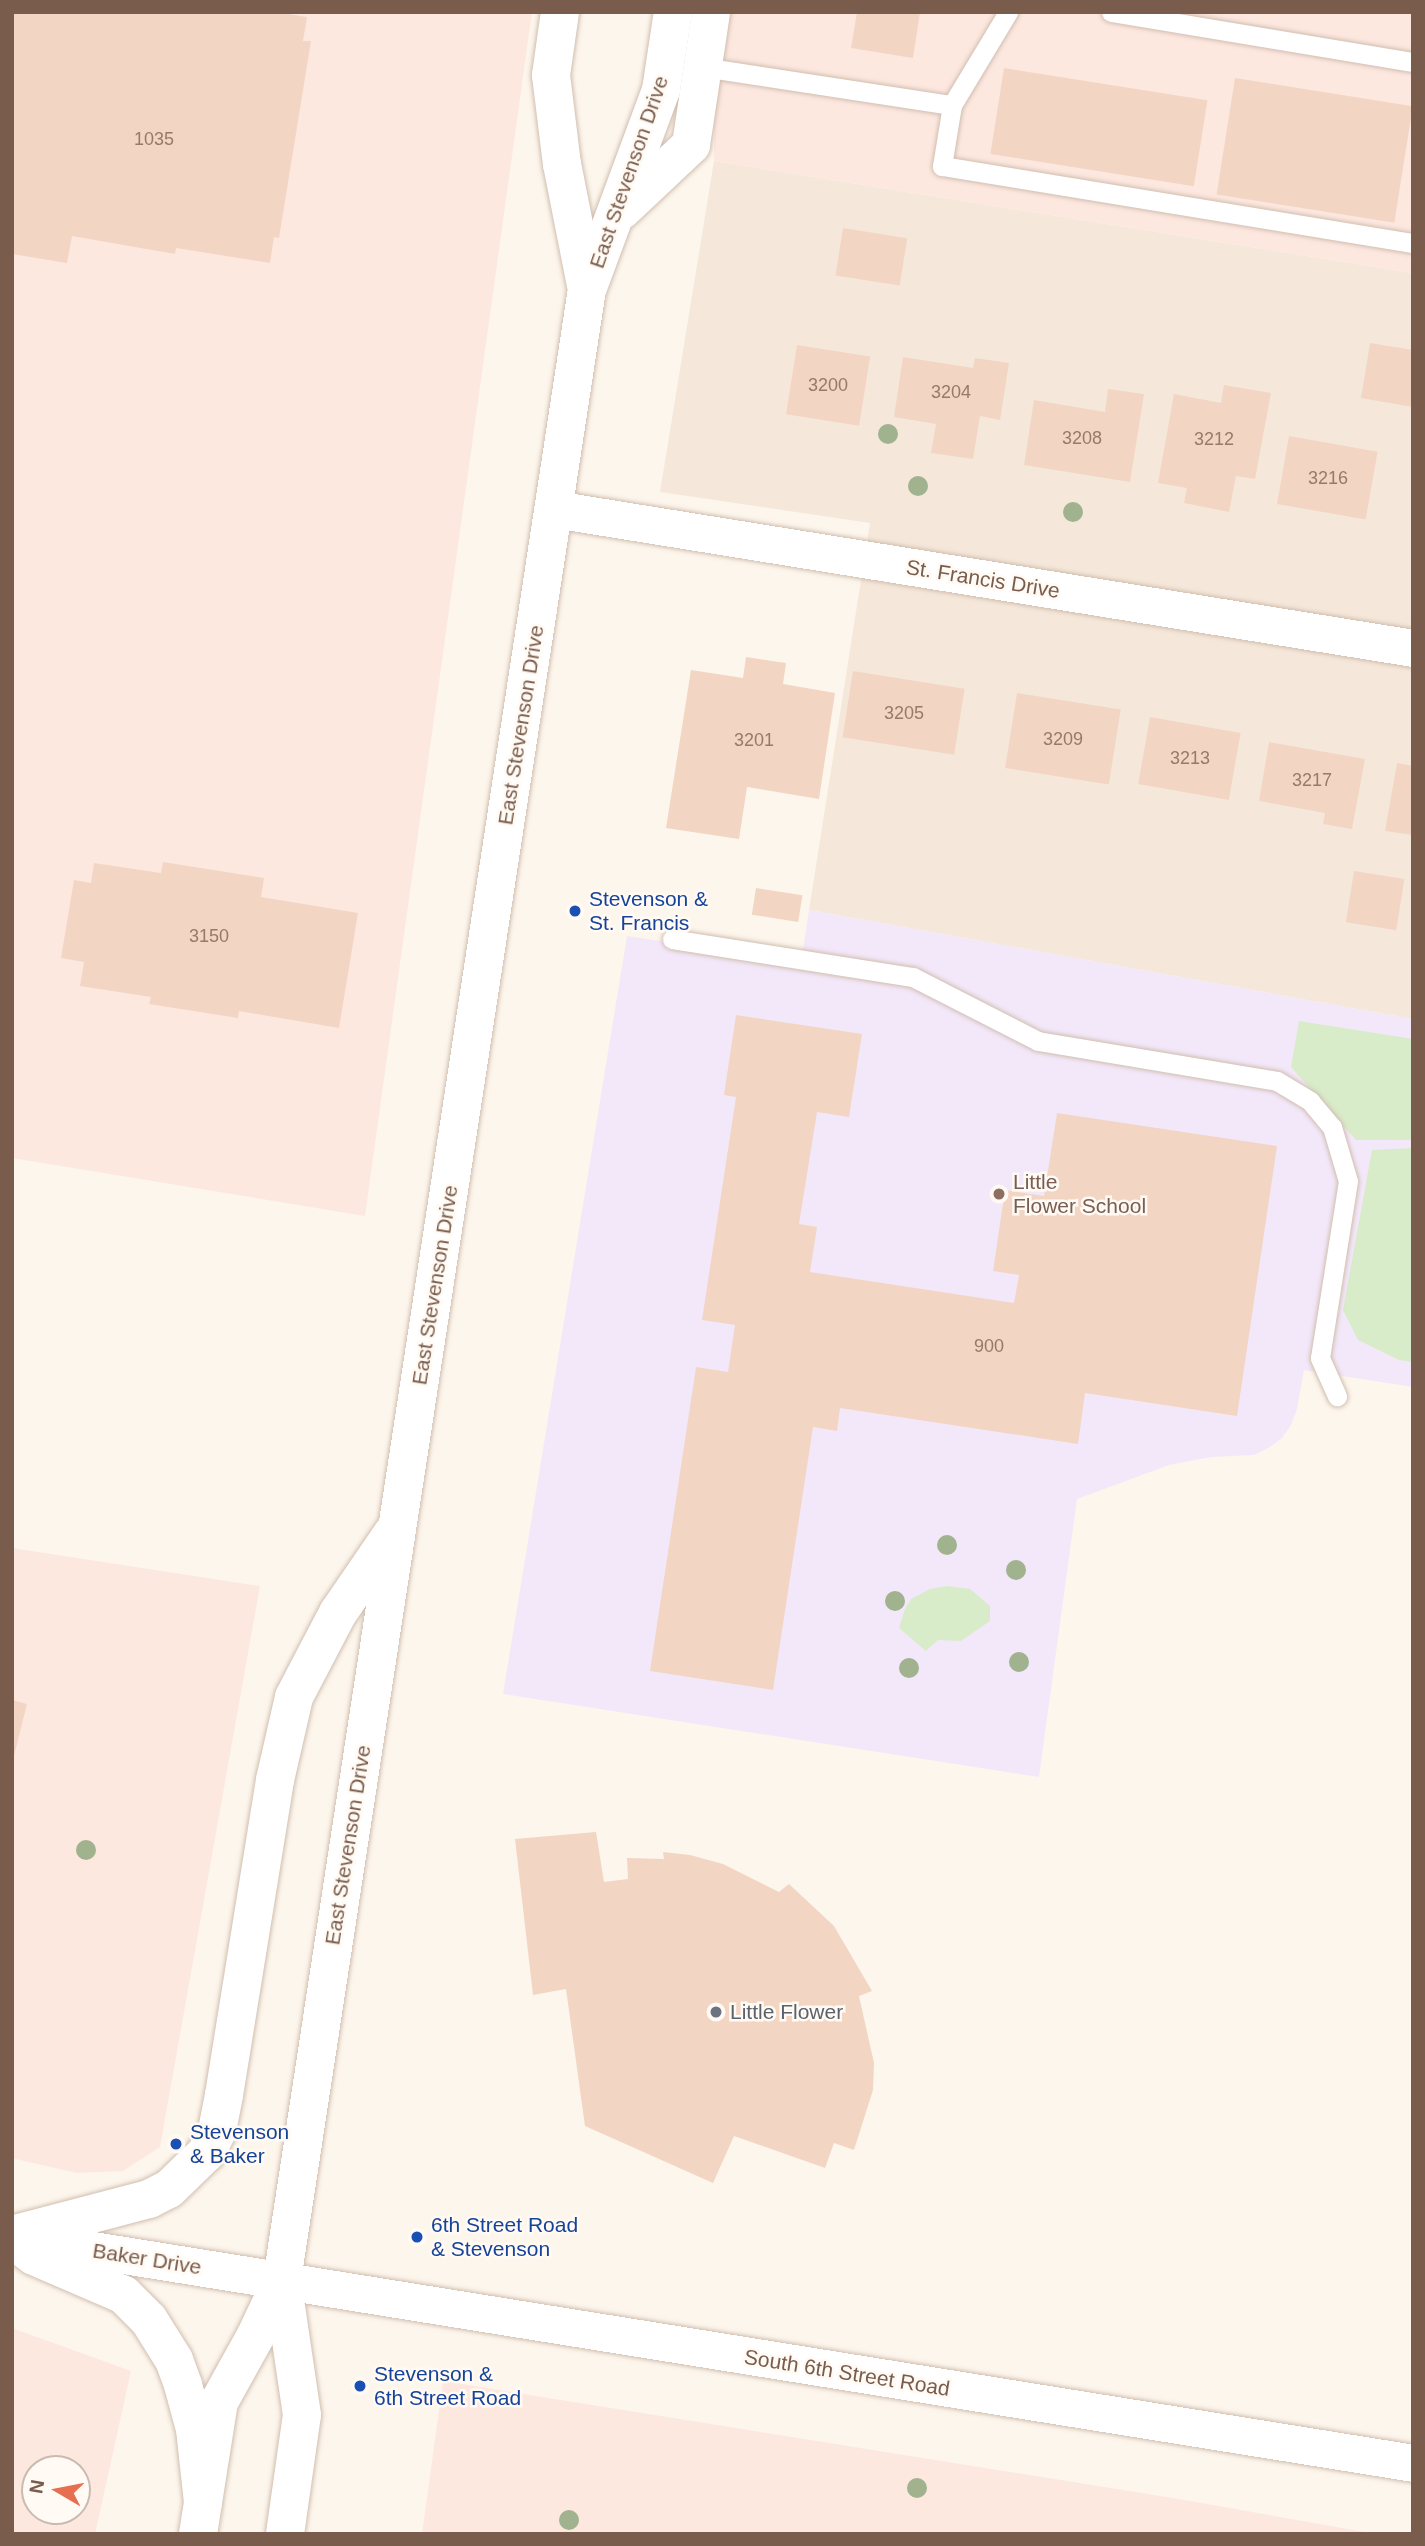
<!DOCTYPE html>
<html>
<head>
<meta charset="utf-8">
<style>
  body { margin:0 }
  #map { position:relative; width:1425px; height:2546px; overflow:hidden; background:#fdf6ec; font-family:Helvetica,sans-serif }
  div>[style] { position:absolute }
  .residential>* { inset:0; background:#f5e8da }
  .commercial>* { inset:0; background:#fde8e0 }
  .education>* { inset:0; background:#f3e8fa }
  .green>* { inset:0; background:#d8ecc9 }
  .building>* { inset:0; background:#f3d5c3; transform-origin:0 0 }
  .roads { filter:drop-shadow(0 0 2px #d1beb0) drop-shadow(0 0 2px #d1beb0) }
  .service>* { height:19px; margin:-9.5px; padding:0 9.5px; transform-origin:9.5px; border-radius:9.5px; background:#fff }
  .minor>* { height:37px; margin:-18.5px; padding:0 18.5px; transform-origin:18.5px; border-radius:18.5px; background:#fff }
  .secondary>* { height:38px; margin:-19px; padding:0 19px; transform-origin:19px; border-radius:19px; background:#fff }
  .trees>* { width:20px; height:20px; margin:-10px; border-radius:50%; background:#a0b28e }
  .dots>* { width:19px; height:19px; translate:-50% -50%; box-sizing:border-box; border:4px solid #fffaf3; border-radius:50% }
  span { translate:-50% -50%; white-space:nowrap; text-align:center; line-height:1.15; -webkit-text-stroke:5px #fffaf3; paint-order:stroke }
  .number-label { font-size:18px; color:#987a6a }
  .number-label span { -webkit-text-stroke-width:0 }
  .street-label { font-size:21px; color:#7a5c4d }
  .transit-label { font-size:21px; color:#164399 }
  .left { translate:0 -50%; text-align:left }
  .education-label { font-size:21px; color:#785e54 }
  .worship-label { font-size:21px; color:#5b616d }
  .frame { position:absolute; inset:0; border:14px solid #7a5c4d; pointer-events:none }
  .north { position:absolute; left:21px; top:2455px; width:70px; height:70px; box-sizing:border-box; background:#fffaf3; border:2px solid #cabbb1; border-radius:50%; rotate:280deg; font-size:19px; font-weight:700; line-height:28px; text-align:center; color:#7a5c4d }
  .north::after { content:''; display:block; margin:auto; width:24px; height:32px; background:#e76f51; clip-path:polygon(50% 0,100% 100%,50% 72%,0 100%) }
</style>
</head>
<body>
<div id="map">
  <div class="residential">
    <div style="clip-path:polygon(714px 161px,1413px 273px,1413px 1019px,809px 910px,870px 523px,660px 492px)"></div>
  </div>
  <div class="commercial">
    <div style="clip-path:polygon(12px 12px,532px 12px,365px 1216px,12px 1158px)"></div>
    <div style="clip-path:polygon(730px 12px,1413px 12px,1413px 273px,714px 161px,714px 117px)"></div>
    <div style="clip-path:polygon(12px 1548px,260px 1586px,160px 2147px,123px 2171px,76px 2173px,12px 2158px)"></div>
    <div style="clip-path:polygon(evenodd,12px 2328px,131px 2371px,95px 2534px,12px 2534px,12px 2328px,77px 2469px,77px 2511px,35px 2511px,35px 2469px,77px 2469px)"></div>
    <div style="clip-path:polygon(443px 2381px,1179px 2499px,1376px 2534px,422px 2534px)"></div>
  </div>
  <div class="education">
    <div style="clip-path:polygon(809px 910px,1413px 1019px,1413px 1387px,1304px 1370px,1297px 1409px,1291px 1425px,1282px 1438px,1270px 1447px,1254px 1455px,1211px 1457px,1169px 1465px,1077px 1499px,1039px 1777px,503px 1694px,627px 936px,801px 962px)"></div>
  </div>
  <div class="green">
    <div style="clip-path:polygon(1299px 1021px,1413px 1039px,1413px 1140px,1356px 1140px,1291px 1067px)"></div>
    <div style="clip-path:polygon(1413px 1148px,1413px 1362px,1399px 1360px,1358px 1340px,1343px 1310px,1372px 1150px)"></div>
    <div style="clip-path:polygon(947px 1586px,970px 1589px,990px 1606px,990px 1621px,961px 1641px,938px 1640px,926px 1651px,899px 1628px,905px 1609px,911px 1599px,930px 1589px)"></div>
  </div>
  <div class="building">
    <div style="clip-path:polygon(12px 12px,276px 12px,307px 17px,303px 41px,311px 41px,279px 238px,274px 237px,270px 263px,176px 248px,175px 254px,72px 236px,67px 263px,12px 254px)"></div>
    <div style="clip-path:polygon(857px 12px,920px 12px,913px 58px,851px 48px)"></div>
    <div style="left:1004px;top:68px;width:206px;height:87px;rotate:9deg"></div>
    <div style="left:1235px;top:78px;width:180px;height:118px;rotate:9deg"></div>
    <div style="left:843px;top:228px;width:65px;height:48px;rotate:9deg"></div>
    <div style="clip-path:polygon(1370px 343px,1413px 350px,1413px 407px,1361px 398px)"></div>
    <div style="left:797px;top:345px;width:74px;height:70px;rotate:9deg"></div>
    <div style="clip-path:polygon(903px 357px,973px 368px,975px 358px,1009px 363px,1000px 420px,980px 416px,973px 459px,931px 453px,936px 424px,894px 417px)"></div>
    <div style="clip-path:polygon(1224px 385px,1271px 393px,1255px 479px,1236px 476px,1229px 512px,1184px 503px,1187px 488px,1158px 483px,1174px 394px,1221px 403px)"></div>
    <div style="clip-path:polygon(1108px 389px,1144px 394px,1130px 482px,1024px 465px,1034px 400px,1105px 412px)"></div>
    <div style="left:1289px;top:436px;width:90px;height:69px;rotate:10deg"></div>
    <div style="clip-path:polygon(746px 657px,786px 663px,783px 684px,835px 693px,819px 799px,747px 787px,739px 839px,666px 828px,691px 670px,743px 678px)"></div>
    <div style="left:853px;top:671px;width:113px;height:67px;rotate:9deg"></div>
    <div style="left:1017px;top:693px;width:105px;height:76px;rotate:9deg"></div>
    <div style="left:1150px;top:717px;width:92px;height:68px;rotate:10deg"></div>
    <div style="clip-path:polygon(1269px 742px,1365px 759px,1352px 829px,1323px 824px,1325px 813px,1259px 801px)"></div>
    <div style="clip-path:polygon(1397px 763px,1413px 766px,1413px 835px,1385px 831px)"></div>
    <div style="clip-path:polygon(163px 862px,264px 878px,261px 897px,358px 913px,339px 1028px,239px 1011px,238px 1018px,149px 1004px,151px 997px,80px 986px,84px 962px,61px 958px,74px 880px,91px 883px,94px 863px,161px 873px)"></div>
    <div style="left:1354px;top:871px;width:51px;height:52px;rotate:9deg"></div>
    <div style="left:756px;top:888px;width:47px;height:27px;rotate:9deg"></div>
    <div style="clip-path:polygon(736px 1015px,862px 1034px,849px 1117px,817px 1112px,799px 1224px,817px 1227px,810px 1272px,1014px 1303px,1019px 1275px,993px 1271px,1005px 1190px,1044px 1196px,1057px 1113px,1277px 1146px,1237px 1416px,1085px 1393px,1078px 1444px,840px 1408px,837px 1431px,813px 1427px,773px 1690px,650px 1671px,696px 1367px,728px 1372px,735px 1325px,702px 1320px,736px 1097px,724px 1095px)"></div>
    <div style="clip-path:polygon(12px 1700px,27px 1704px,13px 1760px,12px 1760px)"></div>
    <div style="clip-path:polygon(596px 1832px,604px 1882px,628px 1879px,627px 1858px,664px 1859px,663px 1852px,690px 1855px,723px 1864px,779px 1892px,789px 1884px,834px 1926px,872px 1991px,859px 1996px,874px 2063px,873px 2090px,854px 2150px,834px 2143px,825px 2168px,734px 2136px,713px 2183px,585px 2126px,566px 1989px,533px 1995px,515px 1839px)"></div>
  </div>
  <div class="roads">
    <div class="service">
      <div style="left:1111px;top:12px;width:306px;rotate:9.4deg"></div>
      <div style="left:703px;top:67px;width:252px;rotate:8.7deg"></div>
      <div style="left:952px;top:105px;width:109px;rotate:-58.9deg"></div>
      <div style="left:952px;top:105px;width:62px;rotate:99.3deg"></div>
      <div style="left:942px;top:166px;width:477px;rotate:9.3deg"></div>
      <div style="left:672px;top:939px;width:244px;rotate:9deg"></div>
      <div style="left:913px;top:977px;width:140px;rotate:27.1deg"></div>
      <div style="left:1038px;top:1041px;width:242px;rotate:9.5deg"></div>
      <div style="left:1277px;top:1081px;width:39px;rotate:31deg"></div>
      <div style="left:1310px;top:1101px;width:34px;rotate:50deg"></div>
      <div style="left:1332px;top:1127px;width:56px;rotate:73.5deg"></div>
      <div style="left:1348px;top:1181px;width:179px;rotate:99deg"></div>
      <div style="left:1320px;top:1358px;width:42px;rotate:65.9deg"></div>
    </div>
    <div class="minor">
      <div style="left:554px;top:509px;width:870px;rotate:9.19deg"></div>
      <div style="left:12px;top:2237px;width:1419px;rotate:9.16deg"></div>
    </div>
    <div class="secondary">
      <div style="left:560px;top:12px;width:64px;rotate:98.1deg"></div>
      <div style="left:551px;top:75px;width:90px;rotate:83deg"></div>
      <div style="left:562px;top:164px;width:128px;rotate:78.8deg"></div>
      <div style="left:622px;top:210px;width:95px;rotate:-43.3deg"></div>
      <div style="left:691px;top:145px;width:134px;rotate:-81.4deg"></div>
      <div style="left:12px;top:2235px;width:142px;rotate:-14.7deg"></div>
      <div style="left:149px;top:2199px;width:22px;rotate:-27deg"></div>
      <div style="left:169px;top:2189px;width:52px;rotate:-44.2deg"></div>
      <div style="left:206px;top:2153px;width:25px;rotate:-63deg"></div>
      <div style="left:217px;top:2131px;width:37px;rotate:-79deg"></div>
      <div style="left:224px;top:2095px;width:319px;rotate:-80.8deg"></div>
      <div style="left:275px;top:1780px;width:85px;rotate:-77.1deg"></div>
      <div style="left:294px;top:1697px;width:95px;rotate:-62.4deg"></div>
      <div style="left:338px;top:1613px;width:96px;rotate:-55.6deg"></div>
      <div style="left:12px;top:2240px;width:27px;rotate:36deg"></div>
      <div style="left:34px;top:2256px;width:98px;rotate:23.4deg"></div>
      <div style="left:124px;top:2295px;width:35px;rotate:45deg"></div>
      <div style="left:149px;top:2320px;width:47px;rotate:58deg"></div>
      <div style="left:174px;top:2360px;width:27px;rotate:70deg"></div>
      <div style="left:183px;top:2385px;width:46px;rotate:74.7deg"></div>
      <div style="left:195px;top:2429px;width:74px;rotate:83.8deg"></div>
      <div style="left:198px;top:2534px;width:134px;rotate:-81deg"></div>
      <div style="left:219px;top:2402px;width:74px;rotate:-61deg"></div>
      <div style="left:255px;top:2337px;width:63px;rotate:-64.7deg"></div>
      <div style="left:285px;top:2534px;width:120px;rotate:-81.9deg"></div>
      <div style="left:302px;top:2415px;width:136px;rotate:-98.4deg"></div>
      <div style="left:282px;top:2280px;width:2013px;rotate:-81.29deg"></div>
      <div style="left:587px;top:290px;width:213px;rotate:-69.7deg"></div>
      <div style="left:661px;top:90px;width:79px;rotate:-81.3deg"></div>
    </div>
  </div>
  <div class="trees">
    <div style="left:888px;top:434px"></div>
    <div style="left:918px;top:486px"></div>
    <div style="left:1073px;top:512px"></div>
    <div style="left:947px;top:1545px"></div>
    <div style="left:1016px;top:1570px"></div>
    <div style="left:895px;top:1601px"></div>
    <div style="left:1019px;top:1662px"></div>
    <div style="left:909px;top:1668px"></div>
    <div style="left:86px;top:1850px"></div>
    <div style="left:917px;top:2488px"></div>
    <div style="left:569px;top:2520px"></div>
  </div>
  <div class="dots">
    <div style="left:575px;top:911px;background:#1a4fb4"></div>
    <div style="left:999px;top:1194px;background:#8d6e63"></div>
    <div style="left:716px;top:2012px;background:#6b7280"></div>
    <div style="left:176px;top:2144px;background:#1a4fb4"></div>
    <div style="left:417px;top:2237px;background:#1a4fb4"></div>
    <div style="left:360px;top:2386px;background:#1a4fb4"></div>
  </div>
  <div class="number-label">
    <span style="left:154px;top:139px">1035</span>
    <span style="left:828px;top:385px">3200</span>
    <span style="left:951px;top:392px">3204</span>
    <span style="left:1082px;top:438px">3208</span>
    <span style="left:1214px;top:439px">3212</span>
    <span style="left:1328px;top:478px">3216</span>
    <span style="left:904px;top:713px">3205</span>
    <span style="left:1063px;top:739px">3209</span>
    <span style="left:754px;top:740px">3201</span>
    <span style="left:1190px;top:758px">3213</span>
    <span style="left:1312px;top:780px">3217</span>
    <span style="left:209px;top:936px">3150</span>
    <span style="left:989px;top:1346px">900</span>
  </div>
  <div class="street-label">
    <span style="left:629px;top:172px;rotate:-71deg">East Stevenson Drive</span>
    <span style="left:983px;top:579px;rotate:9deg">St. Francis Drive</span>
    <span style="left:521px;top:725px;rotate:-81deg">East Stevenson Drive</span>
    <span style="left:435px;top:1285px;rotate:-81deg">East Stevenson Drive</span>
    <span style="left:348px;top:1845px;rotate:-81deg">East Stevenson Drive</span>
    <span style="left:147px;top:2259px;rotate:9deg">Baker Drive</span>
    <span style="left:847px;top:2373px;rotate:9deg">South 6th Street Road</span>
  </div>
  <div class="transit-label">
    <span class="left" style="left:589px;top:911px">Stevenson &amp;<br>St. Francis</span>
    <span class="left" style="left:190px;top:2144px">Stevenson<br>&amp; Baker</span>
    <span class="left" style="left:431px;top:2237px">6th Street Road<br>&amp; Stevenson</span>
    <span class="left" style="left:374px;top:2386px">Stevenson &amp;<br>6th Street Road</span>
  </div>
  <div class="education-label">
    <span class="left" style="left:1013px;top:1194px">Little<br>Flower School</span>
  </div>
  <div class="worship-label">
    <span class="left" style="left:730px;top:2012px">Little Flower</span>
  </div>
  <div class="frame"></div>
  <div class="north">N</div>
</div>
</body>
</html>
